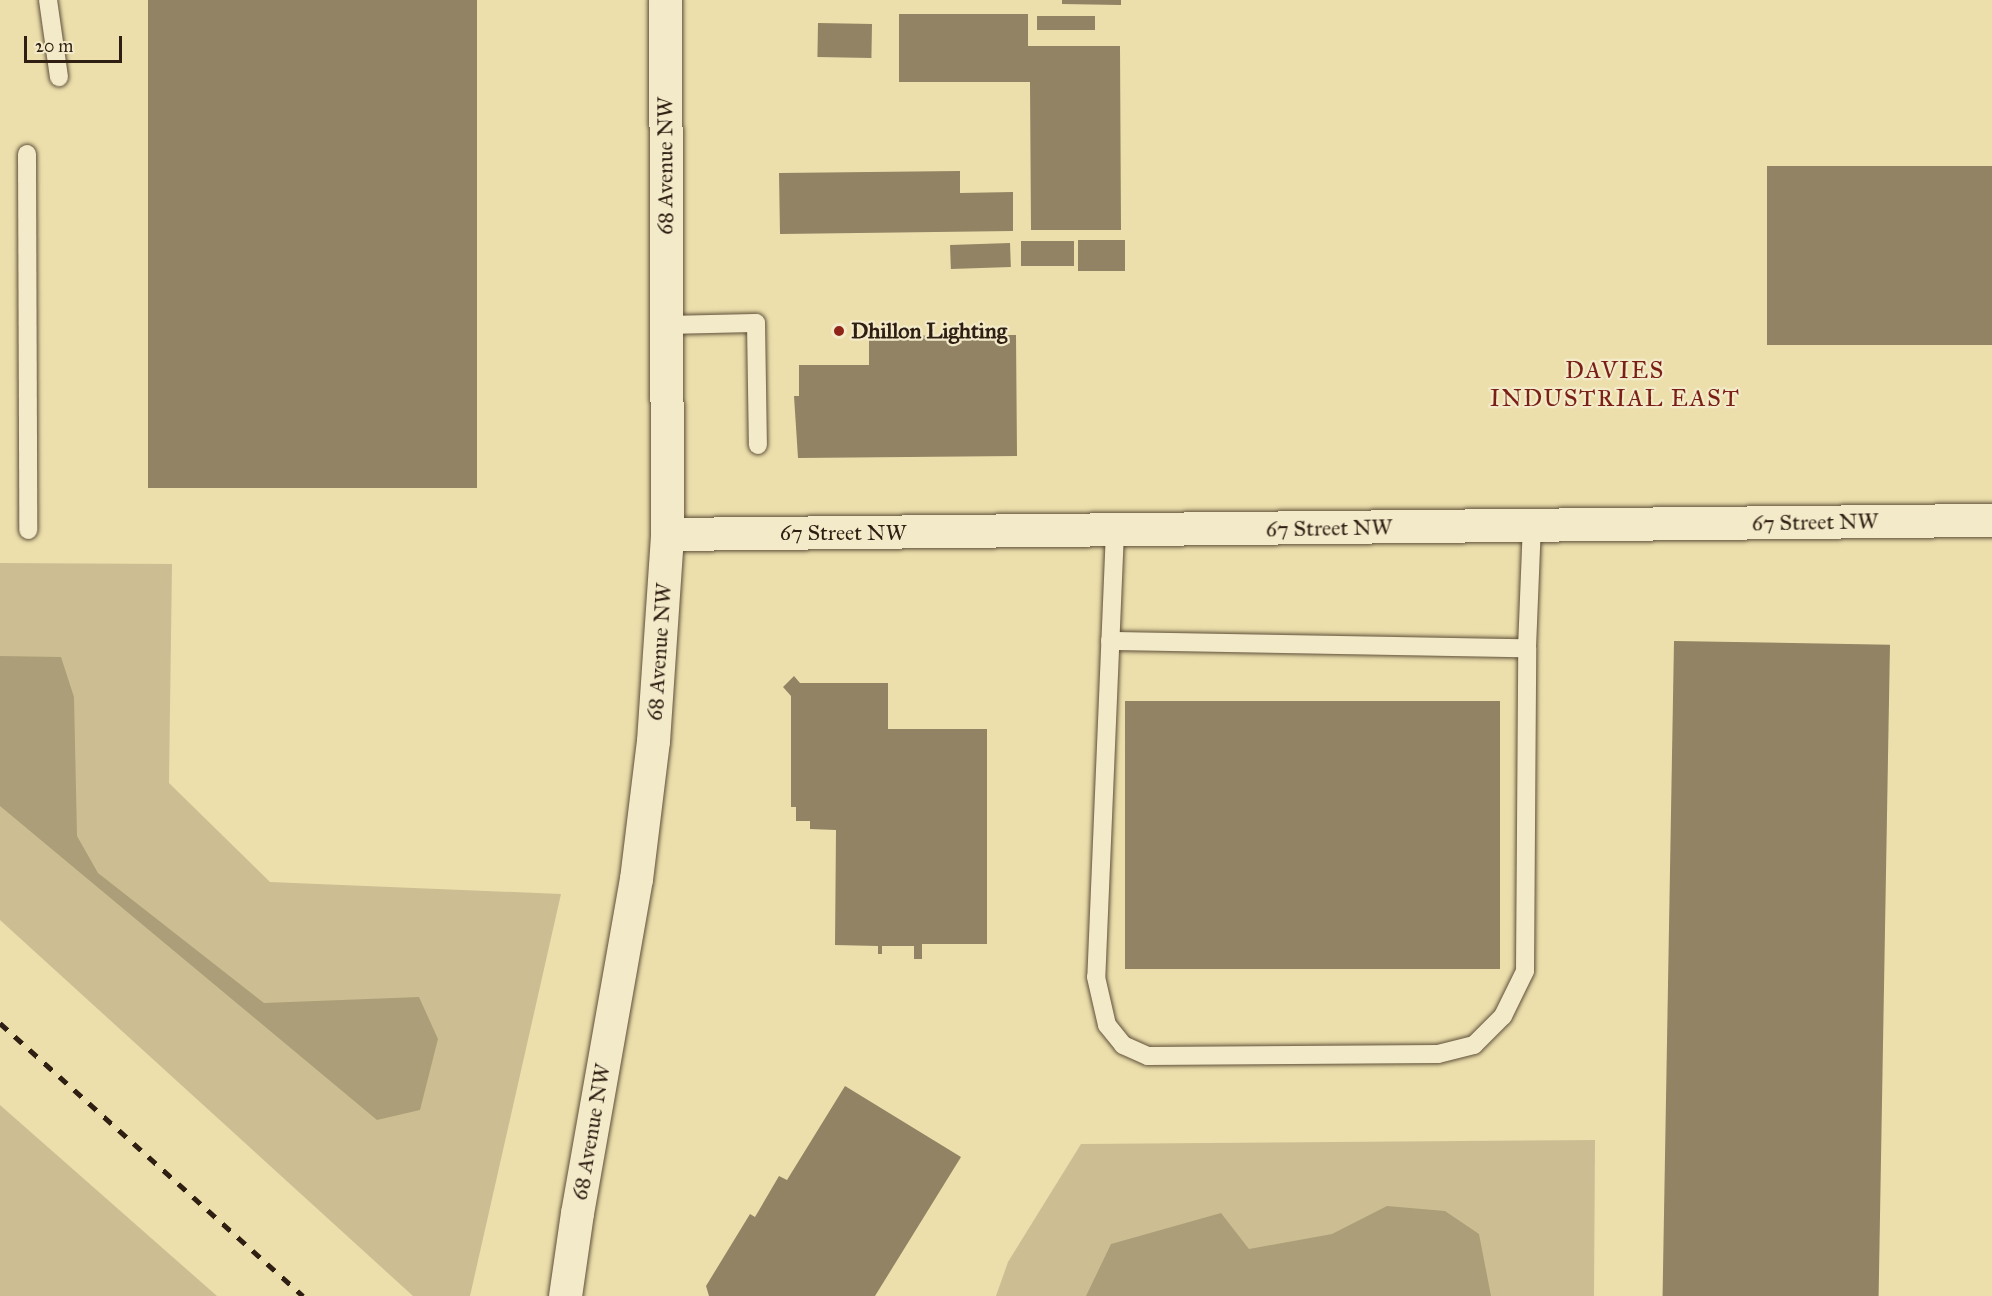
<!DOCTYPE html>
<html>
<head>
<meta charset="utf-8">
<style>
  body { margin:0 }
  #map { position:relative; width:1992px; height:1296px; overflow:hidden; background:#ecdfac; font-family:"IM FELL Great Primer",serif }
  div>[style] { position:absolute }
  .green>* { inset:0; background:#ccbe92 }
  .water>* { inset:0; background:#ac9e78 }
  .building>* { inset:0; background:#918363; transform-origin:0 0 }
  .roads { filter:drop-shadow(0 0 2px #5e4f39) drop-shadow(0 0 2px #5e4f39) }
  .lane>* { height:18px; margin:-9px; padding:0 9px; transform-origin:9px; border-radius:9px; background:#f3eac9 }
  .secondary>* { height:33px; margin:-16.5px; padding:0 16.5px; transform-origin:16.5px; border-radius:16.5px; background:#f3eac9 }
  .rail>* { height:4.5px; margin-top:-2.25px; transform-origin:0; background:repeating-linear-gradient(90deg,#2f1f13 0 10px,transparent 0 20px) }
  .dots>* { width:16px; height:16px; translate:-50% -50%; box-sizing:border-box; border:3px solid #f3eac9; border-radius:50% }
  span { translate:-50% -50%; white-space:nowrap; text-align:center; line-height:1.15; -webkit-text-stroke:4.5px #f3eac9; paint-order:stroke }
  .street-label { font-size:22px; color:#2f1f13 }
  .poi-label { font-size:22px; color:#2f1f13; font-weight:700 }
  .left { translate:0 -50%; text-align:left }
  .neighbourhood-label { font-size:24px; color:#7a1f14; letter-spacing:1.5px }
  .scale { position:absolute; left:24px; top:36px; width:98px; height:27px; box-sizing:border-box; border:3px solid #2f1f13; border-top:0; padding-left:8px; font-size:18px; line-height:21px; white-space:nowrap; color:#2f1f13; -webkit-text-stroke:4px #f3eac9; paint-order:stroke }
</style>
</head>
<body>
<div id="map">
  <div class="green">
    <div style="clip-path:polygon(0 563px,172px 564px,169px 783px,270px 882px,561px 894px,470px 1296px,413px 1296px,0 920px)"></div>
    <div style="clip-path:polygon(0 1105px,217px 1296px,0 1296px)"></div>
    <div style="clip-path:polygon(1595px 1140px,1594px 1296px,996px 1296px,1008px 1262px,1081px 1144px)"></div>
  </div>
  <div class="water">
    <div style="clip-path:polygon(0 656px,61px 657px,74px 697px,77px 836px,98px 873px,264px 1003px,419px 997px,438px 1039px,420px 1110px,377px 1120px,0 806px)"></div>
    <div style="clip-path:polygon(1387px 1206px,1445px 1211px,1479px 1234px,1491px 1296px,1086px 1296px,1111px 1244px,1221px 1213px,1249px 1249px,1332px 1234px)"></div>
  </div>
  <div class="building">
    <div style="left:148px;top:0;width:329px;height:488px"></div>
    <div style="clip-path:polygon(1062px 0,1121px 0,1121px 5px,1062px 4px)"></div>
    <div style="clip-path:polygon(899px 14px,1028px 14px,1028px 46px,1120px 46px,1121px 230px,1031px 230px,1030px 82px,899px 82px)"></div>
    <div style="left:1037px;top:16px;width:58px;height:14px"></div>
    <div style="left:818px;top:23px;width:54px;height:34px;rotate:1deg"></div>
    <div style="left:1992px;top:166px;width:179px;height:225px;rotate:90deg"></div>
    <div style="clip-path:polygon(960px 171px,960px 193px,1013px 192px,1013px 231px,780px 234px,779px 173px)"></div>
    <div style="left:1078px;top:240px;width:47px;height:31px"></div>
    <div style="left:1074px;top:241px;width:25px;height:53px;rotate:90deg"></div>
    <div style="left:1010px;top:243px;width:24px;height:60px;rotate:88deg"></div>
    <div style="clip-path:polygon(1016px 335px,1017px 456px,798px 458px,794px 396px,799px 396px,799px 365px,869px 365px,869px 336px)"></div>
    <div style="left:1674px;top:641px;width:216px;height:655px;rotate:1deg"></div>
    <div style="clip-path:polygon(794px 676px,800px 683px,888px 683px,888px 729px,987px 729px,987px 944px,922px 944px,922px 959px,914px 959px,914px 946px,882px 946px,882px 954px,878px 954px,878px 946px,835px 945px,836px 830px,810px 829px,810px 821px,796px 821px,796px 807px,791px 807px,791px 696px,783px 687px)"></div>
    <div style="left:1500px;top:701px;width:268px;height:375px;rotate:90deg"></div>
    <div style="clip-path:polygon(845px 1086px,961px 1157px,875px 1296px,709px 1296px,706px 1286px,750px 1214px,755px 1217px,779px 1176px,787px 1180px)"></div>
  </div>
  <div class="roads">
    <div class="lane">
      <div style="left:48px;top:0;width:78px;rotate:81.9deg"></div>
      <div style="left:27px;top:154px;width:376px;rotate:89.8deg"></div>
      <div style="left:665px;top:325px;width:91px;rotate:-1.3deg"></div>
      <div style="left:756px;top:323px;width:122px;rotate:89.1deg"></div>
      <div style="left:1115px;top:531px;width:446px;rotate:92.4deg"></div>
      <div style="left:1096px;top:977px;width:49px;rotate:77.1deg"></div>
      <div style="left:1107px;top:1025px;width:26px;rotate:51deg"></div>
      <div style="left:1123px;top:1045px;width:27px;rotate:24deg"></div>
      <div style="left:1148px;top:1056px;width:290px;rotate:-0.4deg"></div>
      <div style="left:1438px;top:1054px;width:37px;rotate:-14deg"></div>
      <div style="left:1474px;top:1045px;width:41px;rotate:-45deg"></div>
      <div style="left:1503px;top:1016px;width:50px;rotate:-63.9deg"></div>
      <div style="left:1525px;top:971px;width:323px;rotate:-89.6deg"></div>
      <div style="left:1527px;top:648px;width:123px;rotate:-87.7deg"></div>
      <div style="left:1110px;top:641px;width:417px;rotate:1deg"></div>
    </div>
    <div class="secondary">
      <div style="left:667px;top:534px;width:1325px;rotate:-0.61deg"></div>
      <div style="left:565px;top:1296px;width:84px;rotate:-81.8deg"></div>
      <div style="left:577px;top:1213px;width:339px;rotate:-80deg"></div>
      <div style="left:636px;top:879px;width:139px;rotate:-83deg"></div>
      <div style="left:653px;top:741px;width:207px;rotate:-86.1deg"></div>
      <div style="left:667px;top:534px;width:534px;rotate:-90.21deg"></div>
    </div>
  </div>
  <div class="rail">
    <div style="left:0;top:1023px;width:408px;rotate:42deg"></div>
  </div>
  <div class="dots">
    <div style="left:839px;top:331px;background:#8f2418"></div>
  </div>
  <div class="street-label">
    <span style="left:665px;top:166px;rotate:-90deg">68 Avenue NW</span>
    <span style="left:1815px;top:522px;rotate:-1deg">67 Street NW</span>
    <span style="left:1329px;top:528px;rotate:-1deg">67 Street NW</span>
    <span style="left:843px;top:533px">67 Street NW</span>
    <span style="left:659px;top:652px;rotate:-86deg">68 Avenue NW</span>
    <span style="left:591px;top:1132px;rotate:-80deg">68 Avenue NW</span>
  </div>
  <div class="poi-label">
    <span class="left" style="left:851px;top:331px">Dhillon Lighting</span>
  </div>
  <div class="neighbourhood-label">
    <span style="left:1615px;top:385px">DAVIES<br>INDUSTRIAL EAST</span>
  </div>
  <div class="scale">20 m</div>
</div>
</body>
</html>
